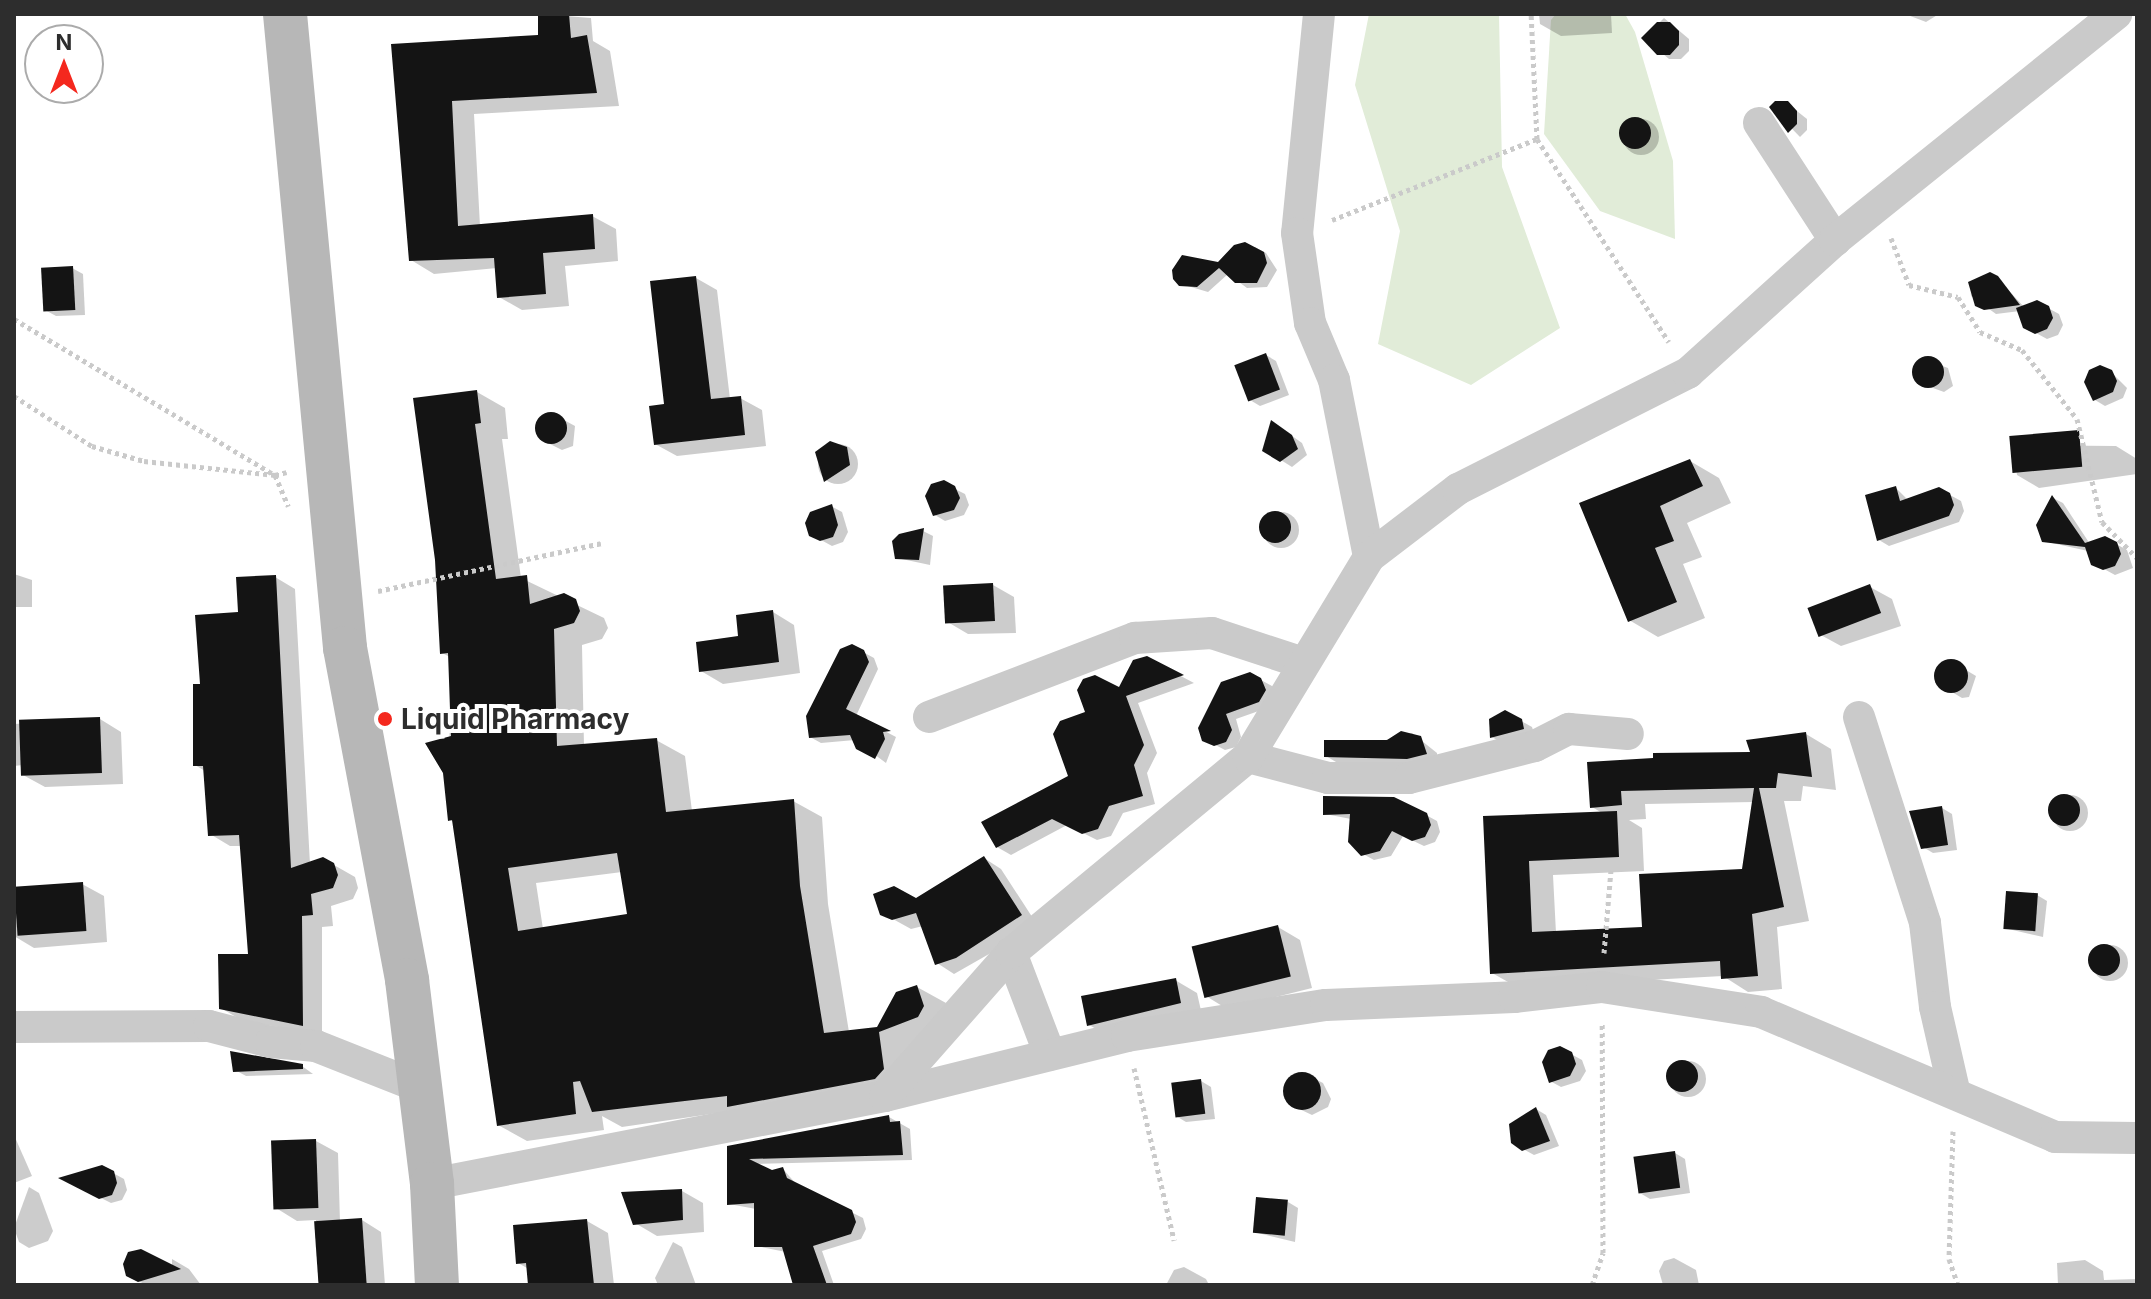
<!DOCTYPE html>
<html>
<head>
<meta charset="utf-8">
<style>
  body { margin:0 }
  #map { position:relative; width:2151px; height:1299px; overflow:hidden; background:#fff; font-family:Inter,sans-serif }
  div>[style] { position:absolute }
  .green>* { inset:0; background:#e1ecd8 }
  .shadow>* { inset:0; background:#0003 }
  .round { border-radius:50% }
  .building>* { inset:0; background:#141414; transform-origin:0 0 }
  .path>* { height:5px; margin-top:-2.5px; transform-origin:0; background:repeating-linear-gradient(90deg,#cacaca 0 4px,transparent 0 8px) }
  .street>* { height:32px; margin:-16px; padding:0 16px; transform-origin:16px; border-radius:16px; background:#cacaca }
  .secondary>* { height:44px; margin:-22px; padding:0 22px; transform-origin:22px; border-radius:22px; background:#b7b7b7 }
  .dots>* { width:22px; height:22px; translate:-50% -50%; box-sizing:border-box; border:4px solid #fff; border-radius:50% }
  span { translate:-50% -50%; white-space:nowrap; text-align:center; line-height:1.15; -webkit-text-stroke:8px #fff; paint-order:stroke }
  .poi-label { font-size:28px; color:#2d2d2d; font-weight:700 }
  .left { translate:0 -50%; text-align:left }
  .frame { position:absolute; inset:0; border:16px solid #2d2d2d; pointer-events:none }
  .north { position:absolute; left:24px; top:24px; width:80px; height:80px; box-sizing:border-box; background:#fff; border:2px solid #ababab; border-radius:50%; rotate:0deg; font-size:22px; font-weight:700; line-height:32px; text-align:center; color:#2d2d2d }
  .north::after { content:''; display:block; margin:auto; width:28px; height:36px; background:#f4281e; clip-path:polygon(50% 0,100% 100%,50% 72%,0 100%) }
</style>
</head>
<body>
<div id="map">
  <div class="green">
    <div style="clip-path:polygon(1369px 14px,1499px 14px,1502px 167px,1560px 328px,1471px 385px,1378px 344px,1400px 231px,1355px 85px)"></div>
    <div style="clip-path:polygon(1556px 14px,1625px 14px,1635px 32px,1673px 161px,1675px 239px,1600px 211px,1544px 134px,1551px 20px)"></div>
  </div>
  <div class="shadow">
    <div style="clip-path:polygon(540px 14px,591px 18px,593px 41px,610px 51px,619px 106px,474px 114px,480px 226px,592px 216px,616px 229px,618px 261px,565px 266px,569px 306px,522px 310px,499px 297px,497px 268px,434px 274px,411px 260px,393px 46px,540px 37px)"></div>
    <div style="clip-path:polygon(1539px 14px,1611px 14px,1612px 33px,1561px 36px,1540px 24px)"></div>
    <div style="clip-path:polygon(1905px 14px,1939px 14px,1926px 22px)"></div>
    <div style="clip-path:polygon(1664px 18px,1689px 39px,1689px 51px,1681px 59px,1669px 59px,1644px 38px)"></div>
    <div style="clip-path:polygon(1788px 104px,1807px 119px,1807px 130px,1800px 137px,1772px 108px)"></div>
    <div class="round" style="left:1623px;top:119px;width:36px;height:36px"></div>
    <div style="clip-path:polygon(1234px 247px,1255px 247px,1266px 253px,1277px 270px,1267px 287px,1247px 288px,1228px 274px,1208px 292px,1181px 284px,1219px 264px)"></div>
    <div style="clip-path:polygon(72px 268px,83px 274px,85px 315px,56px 316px,45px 310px)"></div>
    <div style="clip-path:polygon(696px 278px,717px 290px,730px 399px,740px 398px,762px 410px,766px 446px,677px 456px,655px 444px)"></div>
    <div style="clip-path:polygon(2000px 281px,2024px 307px,2037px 302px,2059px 314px,2063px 325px,2058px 335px,2047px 339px,2036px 333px,2020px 311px,1996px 314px,1971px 296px,1970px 283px)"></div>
    <div style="clip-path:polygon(1266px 355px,1276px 361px,1289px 395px,1260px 406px,1250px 400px)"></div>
    <div style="clip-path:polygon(1923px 359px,1948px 368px,1953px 386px,1944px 392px,1919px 383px,1914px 365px)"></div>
    <div style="clip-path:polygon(2111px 372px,2127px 388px,2123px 398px,2105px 406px,2095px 400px)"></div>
    <div style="clip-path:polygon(evenodd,477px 392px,505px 408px,508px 439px,502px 439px,521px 578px,604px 618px,608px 628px,602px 639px,582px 645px,584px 746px,656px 740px,685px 756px,692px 811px,793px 801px,822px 817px,828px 904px,849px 1032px,878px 1029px,917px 987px,946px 1003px,911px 1085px,622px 1127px,602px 1116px,604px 1130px,527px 1141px,498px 1125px,454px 822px,449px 820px,450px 657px,442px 653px,477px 392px,622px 872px,629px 916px,543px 929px,536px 883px,622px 872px)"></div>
    <div style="clip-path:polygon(553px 414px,575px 426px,573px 446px,562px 450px,540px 439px,538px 418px)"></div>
    <div style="clip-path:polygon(1281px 428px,1302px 443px,1307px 455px,1292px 467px,1265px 450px)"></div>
    <div class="round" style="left:818px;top:444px;width:40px;height:40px"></div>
    <div style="clip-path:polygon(2012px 445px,2116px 446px,2137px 459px,2137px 474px,2039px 488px,2017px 475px)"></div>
    <div style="clip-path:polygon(1690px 461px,1719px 478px,1731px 503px,1687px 523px,1702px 557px,1683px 564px,1705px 618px,1658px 637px,1629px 620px,1582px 504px)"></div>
    <div style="clip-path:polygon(943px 483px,965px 494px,969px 505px,964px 515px,945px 521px,935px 515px)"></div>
    <div style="clip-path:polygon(1896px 488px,1908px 500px,1939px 489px,1961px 501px,1964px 511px,1959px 522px,1889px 546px,1879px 540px)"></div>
    <div style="clip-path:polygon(2053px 498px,2063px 503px,2090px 544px,2105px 538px,2127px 550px,2133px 568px,2115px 575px,2093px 563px,2088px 551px,2043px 541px)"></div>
    <div style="clip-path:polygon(831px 506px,842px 512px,848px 532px,843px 542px,832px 546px,810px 534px)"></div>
    <div class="round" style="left:1263px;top:512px;width:36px;height:36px"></div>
    <div style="clip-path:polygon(923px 531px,933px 536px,930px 565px,897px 558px)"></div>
    <div style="clip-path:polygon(14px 574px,32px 580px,32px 607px,14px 607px)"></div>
    <div style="clip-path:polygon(275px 577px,295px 589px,310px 864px,334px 865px,355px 877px,358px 888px,353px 899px,331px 906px,333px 926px,322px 927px,322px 1036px,241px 1020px,221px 1008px,250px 956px,242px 846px,230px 846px,210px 834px,205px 771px,195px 765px,202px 686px,240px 614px)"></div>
    <div style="clip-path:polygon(993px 585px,1014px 597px,1016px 633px,968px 634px,946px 621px)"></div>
    <div style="clip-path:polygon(1870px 587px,1892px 599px,1901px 626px,1841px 646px,1819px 634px)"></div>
    <div style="clip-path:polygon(773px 612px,794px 625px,800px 673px,723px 684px,701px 671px)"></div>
    <div style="clip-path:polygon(852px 646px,874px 658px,878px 669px,856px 716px,896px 737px,886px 763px,855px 740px,821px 743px,810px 737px)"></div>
    <div style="clip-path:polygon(1147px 658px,1194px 683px,1138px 703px,1157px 753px,1147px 773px,1155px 804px,1123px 813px,1111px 836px,1097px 840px,1067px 825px,1011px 855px,997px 847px,1070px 777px,1088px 713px,1120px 690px)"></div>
    <div style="clip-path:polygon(1951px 661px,1976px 676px,1969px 697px,1962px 698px,1937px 683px,1938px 668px)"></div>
    <div style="clip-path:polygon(1250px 674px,1272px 686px,1275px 696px,1270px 707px,1236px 719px,1241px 737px,1236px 747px,1225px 750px,1204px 739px)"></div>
    <div style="clip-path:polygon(1505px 712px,1532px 727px,1534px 733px,1502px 743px,1492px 737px)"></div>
    <div style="clip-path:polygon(100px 719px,121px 732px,123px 784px,45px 787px,23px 775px,23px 765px,14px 766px,14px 724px)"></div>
    <div style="clip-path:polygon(1412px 733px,1437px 753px,1437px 759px,1418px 764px,1336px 762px,1326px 756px)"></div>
    <div style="clip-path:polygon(evenodd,1806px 734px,1831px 749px,1836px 790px,1803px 786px,1801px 801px,1784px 801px,1809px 921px,1777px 927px,1782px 989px,1748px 992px,1723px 976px,1517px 987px,1492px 973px,1486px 818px,1604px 814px,1592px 807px,1590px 764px,1753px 754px,1806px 734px,1754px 802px,1743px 871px,1644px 929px,1556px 933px,1553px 875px,1644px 871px,1642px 828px,1629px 820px,1646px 819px,1645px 804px,1754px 802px)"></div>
    <div class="round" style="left:2052px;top:795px;width:36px;height:36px"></div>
    <div style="clip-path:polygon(1325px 798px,1426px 815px,1437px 821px,1440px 832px,1435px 842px,1424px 846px,1403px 836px,1391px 856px,1374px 860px,1363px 854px,1351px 819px,1325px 814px)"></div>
    <div style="clip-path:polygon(1942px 808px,1952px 814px,1957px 850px,1933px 853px,1923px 847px)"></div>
    <div style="clip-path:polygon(984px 858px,1001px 869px,1038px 926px,954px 974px,937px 963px,923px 926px,911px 929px,882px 913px,916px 900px)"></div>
    <div style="clip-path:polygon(82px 884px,104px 896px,107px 942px,34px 948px,14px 936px,14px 889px)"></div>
    <div style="clip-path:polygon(2037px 895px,2047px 901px,2043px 937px,2004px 928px)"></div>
    <div style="clip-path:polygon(1278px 927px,1300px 940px,1312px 988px,1227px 1009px,1206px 996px)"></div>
    <div class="round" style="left:2092px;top:945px;width:36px;height:36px"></div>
    <div style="clip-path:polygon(1175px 980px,1197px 993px,1202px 1015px,1111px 1037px,1089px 1025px)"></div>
    <div style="clip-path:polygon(1560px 1048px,1582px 1060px,1586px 1071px,1580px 1081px,1561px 1087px,1550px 1081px)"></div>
    <div class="round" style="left:1670px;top:1061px;width:36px;height:36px"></div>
    <div style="clip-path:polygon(302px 1066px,313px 1074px,246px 1076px,235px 1070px)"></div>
    <div style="clip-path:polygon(1303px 1073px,1323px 1083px,1331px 1099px,1328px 1107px,1312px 1115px,1293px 1106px,1284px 1090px,1294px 1075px)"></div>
    <div style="clip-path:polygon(1201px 1081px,1211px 1087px,1215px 1119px,1186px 1122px,1176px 1116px)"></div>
    <div style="clip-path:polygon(1536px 1109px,1546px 1115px,1559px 1146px,1534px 1155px,1523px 1149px)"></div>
    <div style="clip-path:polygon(889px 1117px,910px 1129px,912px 1160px,755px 1164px,772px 1172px,783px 1169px,797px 1185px,863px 1218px,866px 1229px,861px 1239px,822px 1251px,834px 1285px,795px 1285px,786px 1252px,756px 1246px,756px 1209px,729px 1204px,729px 1149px)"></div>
    <div style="clip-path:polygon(14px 1135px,32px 1176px,14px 1183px)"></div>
    <div style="clip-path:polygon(316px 1141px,338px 1153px,340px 1222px,362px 1220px,381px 1232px,385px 1285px,319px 1285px,316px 1220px,297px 1221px,276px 1208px)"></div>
    <div style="clip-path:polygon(1675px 1153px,1685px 1159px,1690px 1193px,1650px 1199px,1640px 1193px)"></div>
    <div style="clip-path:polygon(102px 1167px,124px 1179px,127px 1190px,122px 1200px,111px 1203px,71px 1183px)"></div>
    <div style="clip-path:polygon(29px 1187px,39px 1193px,53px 1231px,48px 1241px,29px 1248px,19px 1242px,14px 1228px)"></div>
    <div style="clip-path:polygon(682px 1191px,703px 1203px,704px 1232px,657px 1236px,635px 1223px)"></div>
    <div style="clip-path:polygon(1288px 1202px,1298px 1208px,1295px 1242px,1254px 1232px)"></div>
    <div style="clip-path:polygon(587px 1221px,608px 1233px,614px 1285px,530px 1285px,527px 1268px,518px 1263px)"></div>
    <div style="clip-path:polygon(673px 1242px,682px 1247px,696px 1285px,658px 1285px,655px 1278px)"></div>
    <div style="clip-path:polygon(1674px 1258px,1696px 1270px,1699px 1285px,1663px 1285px,1659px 1271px,1664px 1261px)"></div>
    <div style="clip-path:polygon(172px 1259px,189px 1269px,201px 1285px,146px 1285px,128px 1275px,172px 1267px)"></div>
    <div style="clip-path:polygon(2085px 1260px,2103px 1271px,2104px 1280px,2137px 1279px,2137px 1285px,2058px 1285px,2057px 1263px)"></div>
    <div style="clip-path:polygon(1184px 1267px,1206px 1279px,1209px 1285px,1166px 1285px,1174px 1270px)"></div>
  </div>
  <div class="building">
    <div style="clip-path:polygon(538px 14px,569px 14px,571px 38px,587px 35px,597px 93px,452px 101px,458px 226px,593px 214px,595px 249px,543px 253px,546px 294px,497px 298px,494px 258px,409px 261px,391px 44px,538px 35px)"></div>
    <div style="clip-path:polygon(1657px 22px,1670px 22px,1679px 31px,1679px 45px,1670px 55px,1657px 55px,1641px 38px)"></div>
    <div style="clip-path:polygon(1775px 101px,1788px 101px,1797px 111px,1797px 124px,1788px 133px,1769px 107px)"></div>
    <div class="round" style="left:1619px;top:117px;width:32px;height:32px"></div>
    <div style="clip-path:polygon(1245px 242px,1264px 252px,1267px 263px,1257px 283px,1235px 283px,1219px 268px,1197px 287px,1179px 286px,1173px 279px,1172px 270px,1182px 255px,1218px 262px,1234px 245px)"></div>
    <div style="left:73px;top:266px;width:44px;height:32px;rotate:87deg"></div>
    <div style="clip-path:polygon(1990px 272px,1998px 276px,2020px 305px,1984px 310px,1975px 306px,1968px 282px)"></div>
    <div style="clip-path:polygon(696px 276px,711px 399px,741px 396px,745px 435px,654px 445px,649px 406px,664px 404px,650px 281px)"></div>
    <div style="clip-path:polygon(2037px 300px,2049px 306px,2053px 318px,2047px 329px,2035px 334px,2023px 328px,2016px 308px)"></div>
    <div style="left:1266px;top:353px;width:39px;height:34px;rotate:69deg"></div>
    <div class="round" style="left:1912px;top:356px;width:32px;height:32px"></div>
    <div style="clip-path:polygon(2100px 365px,2112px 370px,2117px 381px,2113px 392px,2093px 401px,2084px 382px,2089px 370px)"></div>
    <div style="clip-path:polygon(evenodd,477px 390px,481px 423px,475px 424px,496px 579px,527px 575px,530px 604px,564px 593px,576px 599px,580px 611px,574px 623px,554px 629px,557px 746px,657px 738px,666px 812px,794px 799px,800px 886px,824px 1033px,877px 1027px,896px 992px,917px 985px,924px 1006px,918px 1017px,879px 1032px,884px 1069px,875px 1079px,727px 1107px,727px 1096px,592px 1112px,580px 1081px,573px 1082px,576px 1114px,497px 1126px,452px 820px,448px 821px,443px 773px,425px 743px,451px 736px,448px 653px,440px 654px,435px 560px,413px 398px,477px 390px,617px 853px,627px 914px,518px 931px,508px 868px,617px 853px)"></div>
    <div class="round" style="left:535px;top:412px;width:32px;height:32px"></div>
    <div style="clip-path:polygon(1271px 420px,1292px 435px,1298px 449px,1280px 462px,1262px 451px)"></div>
    <div style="left:2079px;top:430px;width:37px;height:70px;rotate:85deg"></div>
    <div style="clip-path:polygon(830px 441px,847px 447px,850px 465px,824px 482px,815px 452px)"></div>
    <div style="clip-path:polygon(1690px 459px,1703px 486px,1660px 506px,1674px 541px,1655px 548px,1677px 602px,1628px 622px,1579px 503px)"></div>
    <div style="clip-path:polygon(944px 480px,955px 486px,960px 498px,954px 510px,933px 516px,925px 496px,931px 484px)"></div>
    <div style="clip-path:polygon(1896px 486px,1900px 501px,1939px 487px,1950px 493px,1954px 505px,1949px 516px,1877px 541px,1865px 495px)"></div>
    <div style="clip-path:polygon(2052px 495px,2085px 543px,2105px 536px,2117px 542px,2121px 554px,2115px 566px,2103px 570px,2091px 565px,2085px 547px,2042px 542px,2036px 525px)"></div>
    <div style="clip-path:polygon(832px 504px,838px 525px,833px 537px,820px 541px,809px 536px,805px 523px,810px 512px)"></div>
    <div class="round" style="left:1259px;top:511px;width:32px;height:32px"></div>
    <div style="clip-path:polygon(924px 528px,919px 560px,895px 559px,892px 541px,899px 534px)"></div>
    <div style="clip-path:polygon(276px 575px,291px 868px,323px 857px,334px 863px,338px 875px,333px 888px,311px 894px,313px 915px,302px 916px,303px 1026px,219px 1009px,218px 954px,248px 954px,239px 835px,208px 836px,203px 766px,193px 766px,193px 684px,200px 684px,195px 615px,238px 612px,236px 577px)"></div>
    <div style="left:993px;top:583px;width:38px;height:50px;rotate:87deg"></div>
    <div style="left:1870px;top:584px;width:31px;height:67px;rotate:69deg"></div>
    <div style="clip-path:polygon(773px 610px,779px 662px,699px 672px,696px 642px,738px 636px,736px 615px)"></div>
    <div style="clip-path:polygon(852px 644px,864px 650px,869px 662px,846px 709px,891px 731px,883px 732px,885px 739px,875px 759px,856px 749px,850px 735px,809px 738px,806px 716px,840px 649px)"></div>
    <div style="clip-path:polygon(1147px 656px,1184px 675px,1126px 696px,1144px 745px,1134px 765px,1143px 796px,1109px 806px,1098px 829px,1082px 834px,1052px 819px,996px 848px,981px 822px,1068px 776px,1053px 734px,1060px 721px,1085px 712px,1077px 690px,1083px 679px,1095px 675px,1119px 687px,1133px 660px)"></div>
    <div class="round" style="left:1934px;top:659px;width:34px;height:34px"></div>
    <div style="clip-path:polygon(1250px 672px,1261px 678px,1266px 690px,1259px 702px,1226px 714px,1232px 730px,1226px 742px,1214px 746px,1202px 741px,1198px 728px,1221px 682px)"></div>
    <div style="clip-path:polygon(1505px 710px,1522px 719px,1524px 729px,1490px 738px,1489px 719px)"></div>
    <div style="left:100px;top:717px;width:56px;height:81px;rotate:88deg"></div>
    <div style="clip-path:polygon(1401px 731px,1421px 736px,1427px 754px,1407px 759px,1324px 757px,1324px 740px,1387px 740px)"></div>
    <div style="clip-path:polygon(1806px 732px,1812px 777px,1778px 773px,1776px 788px,1759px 788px,1784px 907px,1752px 914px,1758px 976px,1721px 979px,1720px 961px,1490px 974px,1483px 816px,1617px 811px,1619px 857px,1529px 861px,1532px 932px,1642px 927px,1639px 874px,1742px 869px,1754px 788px,1621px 791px,1622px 805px,1590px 808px,1587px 762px,1653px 758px,1653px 753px,1750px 752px,1746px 740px)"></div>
    <div class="round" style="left:2048px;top:794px;width:32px;height:32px"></div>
    <div style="clip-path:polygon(1323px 796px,1394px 797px,1427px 813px,1431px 825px,1425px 837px,1412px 841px,1392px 831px,1380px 851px,1361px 856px,1348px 842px,1350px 814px,1323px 815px)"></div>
    <div style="clip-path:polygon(1942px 806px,1948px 845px,1921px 849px,1909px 811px)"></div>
    <div style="clip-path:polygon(984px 856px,1022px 915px,956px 958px,935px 965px,916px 913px,892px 920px,880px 915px,873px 894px,894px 886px,916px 898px)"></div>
    <div style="left:83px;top:882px;width:49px;height:69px;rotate:86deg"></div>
    <div style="left:2006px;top:891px;width:32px;height:38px;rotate:4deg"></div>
    <div style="left:1278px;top:925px;width:53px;height:89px;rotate:76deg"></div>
    <div class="round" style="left:2088px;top:944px;width:32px;height:32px"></div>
    <div style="clip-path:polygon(1176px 978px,1181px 1003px,1087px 1026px,1081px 996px)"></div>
    <div style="clip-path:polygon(1560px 1046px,1572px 1052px,1576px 1064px,1570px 1076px,1549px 1083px,1542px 1062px,1548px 1050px)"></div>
    <div style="clip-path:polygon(230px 1051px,303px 1064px,303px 1069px,233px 1072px)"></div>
    <div class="round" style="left:1666px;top:1060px;width:32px;height:32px"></div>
    <div class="round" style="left:1283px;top:1072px;width:38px;height:38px"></div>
    <div style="left:1201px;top:1079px;width:35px;height:30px;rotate:83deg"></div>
    <div style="clip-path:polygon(1536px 1107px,1550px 1141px,1522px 1151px,1511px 1143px,1509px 1124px)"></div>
    <div style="clip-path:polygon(889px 1115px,890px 1122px,900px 1121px,903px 1155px,749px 1159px,772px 1170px,783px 1167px,787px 1178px,852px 1210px,856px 1222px,851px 1234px,813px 1246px,827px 1285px,793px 1285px,782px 1247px,754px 1247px,754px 1203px,727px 1205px,727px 1146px)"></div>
    <div style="left:316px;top:1139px;width:69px;height:45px;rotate:88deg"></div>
    <div style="left:1675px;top:1151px;width:37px;height:42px;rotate:82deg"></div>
    <div style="clip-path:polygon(102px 1165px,114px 1171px,117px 1183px,112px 1195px,99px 1199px,58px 1178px)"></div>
    <div style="clip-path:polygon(682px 1189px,683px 1220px,633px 1225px,621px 1192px)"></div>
    <div style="left:1256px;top:1197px;width:32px;height:36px;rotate:5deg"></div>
    <div style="left:362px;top:1218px;width:67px;height:48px;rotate:86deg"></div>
    <div style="clip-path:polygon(587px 1219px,594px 1285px,528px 1285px,526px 1263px,516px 1264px,513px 1225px)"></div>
    <div style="clip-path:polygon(141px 1249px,181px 1269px,138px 1282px,126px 1276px,123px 1264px,128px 1252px)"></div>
  </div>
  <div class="path">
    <div style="left:1537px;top:139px;width:242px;rotate:57deg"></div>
    <div style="left:1332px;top:220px;width:220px;rotate:-21.6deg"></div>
    <div style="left:1537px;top:139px;width:125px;rotate:-92.7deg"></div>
    <div style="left:1891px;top:238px;width:50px;rotate:69deg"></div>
    <div style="left:1909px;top:285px;width:50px;rotate:13.8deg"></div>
    <div style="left:1958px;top:297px;width:41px;rotate:57.8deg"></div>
    <div style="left:1980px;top:332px;width:46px;rotate:23.2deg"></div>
    <div style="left:2022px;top:350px;width:88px;rotate:51.4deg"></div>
    <div style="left:2077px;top:419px;width:106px;rotate:76.4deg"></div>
    <div style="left:2102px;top:522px;width:50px;rotate:45.8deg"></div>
    <div style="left:14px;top:319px;width:304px;rotate:30.9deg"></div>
    <div style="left:275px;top:475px;width:34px;rotate:67deg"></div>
    <div style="left:14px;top:396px;width:93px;rotate:32.7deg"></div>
    <div style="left:92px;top:446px;width:54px;rotate:16.1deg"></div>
    <div style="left:144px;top:461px;width:132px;rotate:6.1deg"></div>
    <div style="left:275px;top:475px;width:12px;rotate:-14deg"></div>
    <div style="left:378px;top:591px;width:228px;rotate:-12.1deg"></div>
    <div style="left:1604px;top:953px;width:83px;rotate:-85.2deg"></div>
    <div style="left:1134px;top:1068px;width:177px;rotate:76.9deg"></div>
    <div style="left:1953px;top:1131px;width:128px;rotate:91.8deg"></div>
    <div style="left:1949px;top:1259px;width:28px;rotate:71deg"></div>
    <div style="left:1592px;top:1285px;width:34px;rotate:-71deg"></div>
    <div style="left:1603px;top:1253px;width:230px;rotate:-90.2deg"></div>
  </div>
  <div class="street">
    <div style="left:1319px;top:14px;width:220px;rotate:95.7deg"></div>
    <div style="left:1297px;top:233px;width:91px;rotate:81.8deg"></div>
    <div style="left:1310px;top:323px;width:62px;rotate:67.2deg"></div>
    <div style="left:1334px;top:380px;width:180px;rotate:78.8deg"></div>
    <div style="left:1759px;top:123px;width:140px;rotate:57deg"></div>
    <div style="left:929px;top:717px;width:221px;rotate:-21deg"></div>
    <div style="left:1135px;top:638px;width:77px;rotate:-3.7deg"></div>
    <div style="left:1212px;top:633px;width:96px;rotate:18.2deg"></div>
    <div style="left:1859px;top:717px;width:216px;rotate:72.2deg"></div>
    <div style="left:1925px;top:923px;width:85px;rotate:83.2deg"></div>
    <div style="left:1935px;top:1007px;width:85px;rotate:77.1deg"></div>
    <div style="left:1248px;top:757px;width:83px;rotate:14.7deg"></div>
    <div style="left:1328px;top:778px;width:81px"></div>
    <div style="left:1409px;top:778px;width:130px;rotate:-14.3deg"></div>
    <div style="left:1535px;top:746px;width:38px;rotate:-27deg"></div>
    <div style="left:1569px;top:729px;width:59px;rotate:4.8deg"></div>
    <div style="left:1011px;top:953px;width:109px;rotate:69.1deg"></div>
    <div style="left:14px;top:1027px;width:195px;rotate:-0.3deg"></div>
    <div style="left:209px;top:1026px;width:64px;rotate:14.5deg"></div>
    <div style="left:271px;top:1042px;width:45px;rotate:5.1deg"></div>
    <div style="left:316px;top:1046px;width:109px;rotate:21.6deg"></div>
    <div style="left:885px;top:1096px;width:249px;rotate:-13.9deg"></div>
    <div style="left:1127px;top:1036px;width:201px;rotate:-8.9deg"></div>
    <div style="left:1326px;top:1005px;width:188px;rotate:-2.4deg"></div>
    <div style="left:1514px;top:997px;width:89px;rotate:-6.5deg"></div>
    <div style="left:1602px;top:987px;width:161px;rotate:8.9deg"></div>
    <div style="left:1761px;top:1012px;width:319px;rotate:23deg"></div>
    <div style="left:2055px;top:1137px;width:82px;rotate:0.7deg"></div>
    <div style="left:432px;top:1184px;width:461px;rotate:-11deg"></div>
    <div style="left:885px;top:1096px;width:191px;rotate:-48.6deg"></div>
    <div style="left:1011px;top:953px;width:308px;rotate:-39.6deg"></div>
    <div style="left:1248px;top:757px;width:234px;rotate:-58.8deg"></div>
    <div style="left:1369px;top:557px;width:112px;rotate:-37.4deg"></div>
    <div style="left:1458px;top:489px;width:258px;rotate:-26.8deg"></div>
    <div style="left:1688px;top:373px;width:198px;rotate:-42.1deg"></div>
    <div style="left:1835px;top:240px;width:361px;rotate:-38.8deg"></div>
  </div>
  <div class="secondary">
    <div style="left:285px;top:14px;width:637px;rotate:84.59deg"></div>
    <div style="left:345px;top:648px;width:338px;rotate:79.4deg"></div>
    <div style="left:407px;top:980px;width:206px;rotate:83deg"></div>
    <div style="left:432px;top:1184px;width:101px;rotate:87.2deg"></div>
  </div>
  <div class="dots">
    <div style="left:385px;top:719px;background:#f4281e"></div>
  </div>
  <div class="poi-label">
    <span class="left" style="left:401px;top:719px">Liquid Pharmacy</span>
  </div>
  <div class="frame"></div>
  <div class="north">N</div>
</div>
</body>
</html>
